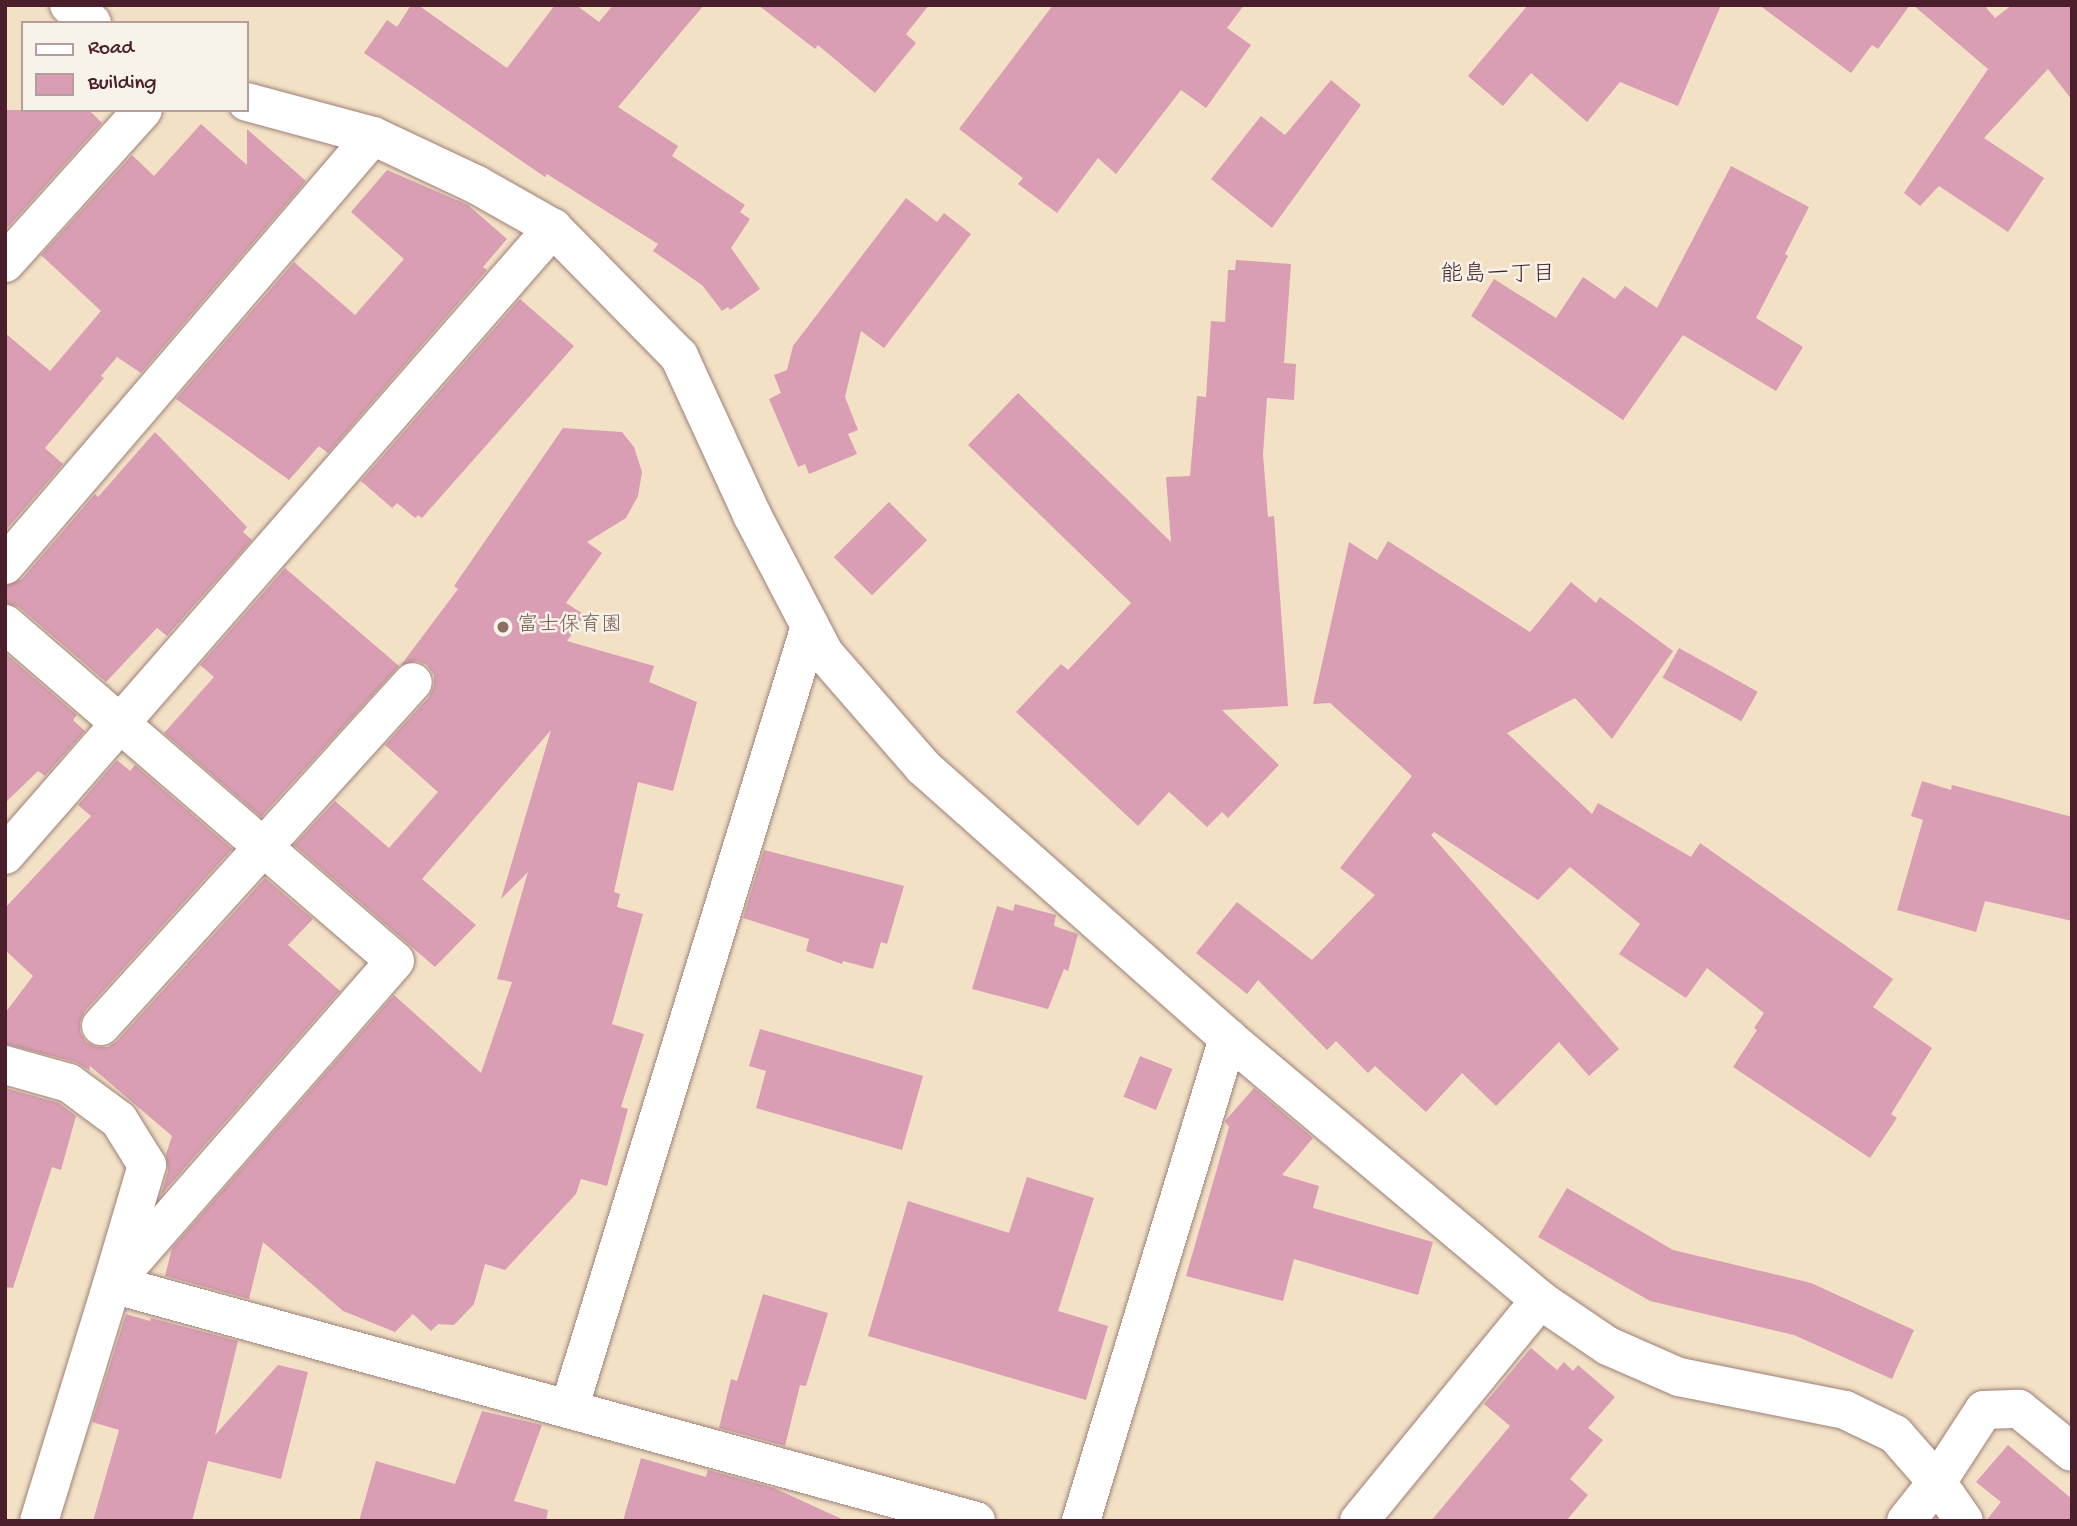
<!DOCTYPE html>
<html>
<head>
<meta charset="utf-8">
<style>
  body { margin:0 }
  #map { position:relative; width:2077px; height:1526px; overflow:hidden; background:#f3e1c6; font-family:"Gochi Hand","Klee One",sans-serif }
  div>[style] { position:absolute }
  .building>* { inset:0; background:#d99eb3; transform-origin:0 0 }
  .roads { filter:drop-shadow(0 0 2px #9e8078) drop-shadow(0 0 2px #9e8078) }
  .minor>* { height:38px; margin:-19px; padding:0 19px; transform-origin:19px; border-radius:19px; background:#fff }
  .tertiary>* { height:38px; margin:-19px; padding:0 19px; transform-origin:19px; border-radius:19px; background:#fff }
  .dots>* { width:19px; height:19px; translate:-50% -50%; box-sizing:border-box; border:4px solid #f7f3e8; border-radius:50% }
  span { translate:-50% -50%; white-space:nowrap; text-align:center; line-height:1.15; -webkit-text-stroke:5px #f7f3e8; paint-order:stroke }
  .education-label { font-size:21px; color:#785e54 }
  .left { translate:0 -50%; text-align:left }
  .neighbourhood-label { font-size:23px; color:#4a1f2b }
  .frame { position:absolute; inset:0; border:7px solid #4a1f2b; pointer-events:none }
  .legend { position:absolute; left:21px; top:21px; width:228px; height:91px; box-sizing:border-box; background:#f7f3e8; border:2px solid #b29e9c; margin:0; padding:9px 12px; list-style:none; font-size:21px; color:#4a1f2b }
  .legend li { display:flex; align-items:center; gap:14px; height:35px }
  .legend b { width:35px; border:2px solid #b29e9c }
</style>
</head>
<body>
<div id="map">
  <div class="building">
    <div style="clip-path:polygon(411px 5px,418px 5px,507px 68px,555px 5px,576px 5px,599px 22px,613px 5px,704px 5px,618px 107px,678px 146px,672px 156px,745px 205px,740px 212px,750px 219px,731px 248px,760px 289px,730px 310px,728px 307px,722px 311px,702px 285px,653px 251px,658px 244px,547px 174px,545px 177px,364px 53px,387px 20px,397px 27px)"></div>
    <div style="clip-path:polygon(758px 5px,929px 5px,906px 34px,916px 43px,875px 93px,818px 45px,815px 49px)"></div>
    <div style="clip-path:polygon(1053px 5px,1244px 5px,1227px 28px,1251px 45px,1206px 108px,1181px 90px,1116px 174px,1098px 158px,1057px 213px,1018px 184px,1023px 178px,959px 129px)"></div>
    <div style="clip-path:polygon(1528px 5px,1721px 5px,1678px 106px,1620px 82px,1587px 122px,1531px 73px,1503px 106px,1468px 76px)"></div>
    <div style="clip-path:polygon(1759px 5px,1910px 5px,1878px 49px,1872px 45px,1851px 73px)"></div>
    <div style="clip-path:polygon(1913px 5px,1984px 5px,1995px 18px,2012px 5px,2072px 5px,2072px 100px,2048px 69px,1984px 138px,2044px 178px,2008px 232px,1939px 186px,1920px 206px,1904px 193px,1988px 69px)"></div>
    <div style="clip-path:polygon(1331px 80px,1361px 105px,1272px 228px,1211px 179px,1261px 116px,1285px 135px)"></div>
    <div style="clip-path:polygon(5px 110px,89px 110px,102px 123px,8px 227px,5px 225px)"></div>
    <div style="clip-path:polygon(201px 124px,247px 165px,247px 129px,306px 181px,141px 373px,117px 357px,101px 376px,104px 378px,45px 448px,63px 464px,5px 531px,5px 333px,50px 371px,101px 311px,41px 255px,132px 155px,154px 176px)"></div>
    <div style="clip-path:polygon(1731px 166px,1809px 207px,1785px 254px,1788px 256px,1756px 318px,1803px 347px,1776px 391px,1683px 335px,1623px 420px,1471px 316px,1494px 279px,1556px 318px,1583px 277px,1615px 299px,1625px 286px,1657px 308px)"></div>
    <div style="clip-path:polygon(387px 170px,468px 205px,507px 239px,483px 267px,487px 270px,328px 453px,319px 446px,289px 480px,176px 399px,294px 262px,355px 315px,404px 259px,351px 212px)"></div>
    <div style="clip-path:polygon(906px 198px,937px 222px,944px 213px,971px 234px,884px 348px,861px 331px,845px 397px,858px 430px,848px 434px,857px 454px,809px 474px,805px 464px,798px 467px,769px 399px,781px 393px,774px 375px,787px 370px,793px 346px)"></div>
    <div style="clip-path:polygon(1236px 260px,1291px 264px,1284px 363px,1296px 364px,1294px 400px,1267px 398px,1263px 454px,1268px 517px,1274px 516px,1288px 706px,1222px 710px,1279px 765px,1228px 818px,1222px 812px,1207px 827px,1169px 792px,1138px 826px,1016px 712px,1061px 664px,1068px 670px,1131px 603px,968px 445px,1018px 393px,1171px 542px,1166px 477px,1190px 476px,1197px 396px,1206px 397px,1211px 321px,1225px 322px,1228px 270px,1235px 270px)"></div>
    <div style="clip-path:polygon(520px 299px,574px 346px,422px 518px,418px 515px,415px 518px,397px 503px,392px 508px,361px 481px)"></div>
    <div style="clip-path:polygon(563px 428px,622px 432px,634px 447px,642px 472px,638px 496px,626px 518px,587px 542px,602px 553px,566px 603px,585px 615px,567px 641px,654px 666px,649px 682px,697px 702px,673px 791px,638px 782px,614px 892px,620px 894px,617px 907px,643px 914px,612px 1024px,644px 1034px,621px 1107px,628px 1109px,607px 1186px,581px 1179px,576px 1194px,505px 1270px,485px 1264px,474px 1304px,454px 1325px,438px 1324px,431px 1331px,413px 1314px,395px 1332px,343px 1311px,263px 1242px,249px 1299px,165px 1276px,172px 1248px,394px 995px,481px 1073px,512px 982px,497px 979px,528px 872px,501px 899px,551px 730px,422px 879px,476px 925px,435px 967px,294px 845px,335px 801px,389px 848px,438px 792px,385px 745px,429px 697px,434px 686px,434px 675px,427px 665px,417px 661px,401px 665px,458px 589px,454px 586px)"></div>
    <div style="clip-path:polygon(155px 432px,247px 527px,243px 532px,252px 540px,167px 636px,157px 628px,106px 682px,19px 607px,5px 603px,5px 586px,22px 579px,95px 494px,98px 497px)"></div>
    <div style="left:889px;top:502px;width:54px;height:78px;rotate:45deg"></div>
    <div style="clip-path:polygon(1388px 541px,1530px 632px,1571px 582px,1596px 603px,1600px 597px,1673px 651px,1612px 739px,1575px 698px,1507px 733px,1592px 814px,1598px 803px,1691px 857px,1700px 843px,1893px 979px,1873px 1007px,1932px 1048px,1891px 1114px,1897px 1118px,1870px 1158px,1733px 1067px,1757px 1030px,1754px 1028px,1764px 1013px,1707px 968px,1686px 998px,1619px 954px,1640px 924px,1570px 867px,1538px 900px,1434px 832px,1431px 835px,1619px 1049px,1589px 1076px,1559px 1042px,1496px 1106px,1462px 1073px,1426px 1112px,1375px 1066px,1368px 1073px,1336px 1041px,1327px 1050px,1258px 980px,1247px 994px,1196px 953px,1237px 902px,1312px 960px,1375px 895px,1340px 868px,1412px 776px,1330px 703px,1313px 704px,1349px 542px,1377px 560px)"></div>
    <div style="clip-path:polygon(285px 568px,399px 666px,261px 817px,164px 733px,214px 677px,200px 665px)"></div>
    <div style="left:1679px;top:648px;width:90px;height:34px;rotate:29deg"></div>
    <div style="clip-path:polygon(5px 653px,77px 715px,73px 720px,85px 731px,45px 776px,38px 771px,5px 803px)"></div>
    <div style="clip-path:polygon(117px 760px,130px 771px,135px 765px,232px 849px,85px 1011px,80px 1022px,80px 1032px,86px 1042px,97px 1047px,108px 1047px,117px 1041px,265px 878px,313px 919px,288px 945px,340px 991px,161px 1195px,168px 1171px,166px 1154px,172px 1136px,90px 1066px,89px 1070px,75px 1062px,5px 1044px,5px 1013px,33px 976px,5px 950px,5px 908px,91px 816px,78px 805px)"></div>
    <div style="clip-path:polygon(1922px 781px,1951px 790px,1952px 785px,2072px 817px,2072px 921px,1985px 901px,1976px 932px,1897px 910px,1923px 820px,1911px 816px)"></div>
    <div style="clip-path:polygon(764px 850px,904px 886px,887px 944px,881px 942px,873px 969px,843px 961px,842px 964px,806px 951px,809px 939px,743px 918px)"></div>
    <div style="clip-path:polygon(1015px 904px,1056px 915px,1054px 926px,1078px 934px,1068px 971px,1064px 969px,1048px 1009px,972px 989px,997px 906px,1013px 911px)"></div>
    <div style="clip-path:polygon(760px 1029px,923px 1076px,902px 1150px,756px 1108px,766px 1071px,749px 1066px)"></div>
    <div style="left:1140px;top:1056px;width:35px;height:44px;rotate:22deg"></div>
    <div style="clip-path:polygon(5px 1088px,59px 1103px,76px 1116px,61px 1170px,52px 1167px,13px 1288px,5px 1287px)"></div>
    <div style="clip-path:polygon(1254px 1088px,1313px 1138px,1282px 1175px,1319px 1186px,1313px 1208px,1433px 1242px,1418px 1295px,1294px 1259px,1283px 1301px,1186px 1276px,1229px 1127px,1225px 1121px)"></div>
    <div style="clip-path:polygon(1027px 1177px,1094px 1198px,1058px 1311px,1108px 1326px,1086px 1400px,868px 1336px,908px 1201px,1009px 1233px)"></div>
    <div style="clip-path:polygon(1567px 1188px,1673px 1250px,1811px 1283px,1914px 1330px,1892px 1379px,1794px 1335px,1650px 1301px,1538px 1237px)"></div>
    <div style="clip-path:polygon(763px 1294px,828px 1313px,806px 1386px,800px 1385px,785px 1446px,719px 1428px,731px 1379px,737px 1381px)"></div>
    <div style="clip-path:polygon(126px 1314px,150px 1321px,151px 1318px,238px 1341px,215px 1435px,278px 1365px,308px 1372px,281px 1479px,208px 1461px,192px 1521px,93px 1521px,119px 1430px,92px 1422px)"></div>
    <div style="clip-path:polygon(1531px 1348px,1557px 1370px,1564px 1362px,1573px 1371px,1578px 1365px,1615px 1397px,1588px 1428px,1603px 1440px,1570px 1479px,1588px 1495px,1566px 1521px,1431px 1521px,1510px 1426px,1484px 1404px)"></div>
    <div style="clip-path:polygon(482px 1411px,542px 1425px,514px 1501px,548px 1510px,546px 1521px,359px 1521px,376px 1461px,455px 1484px)"></div>
    <div style="clip-path:polygon(2008px 1445px,2072px 1499px,2072px 1521px,1986px 1521px,2001px 1502px,1976px 1482px)"></div>
    <div style="clip-path:polygon(641px 1458px,706px 1477px,708px 1470px,774px 1488px,846px 1521px,623px 1521px)"></div>
  </div>
  <div class="roads">
    <div class="minor">
      <div style="left:69px;top:5px;width:29px;rotate:38deg"></div>
      <div style="left:247px;top:102px;width:131px;rotate:15.1deg"></div>
      <div style="left:373px;top:136px;width:115px;rotate:25.2deg"></div>
      <div style="left:477px;top:185px;width:87px;rotate:29.5deg"></div>
      <div style="left:553px;top:228px;width:180px;rotate:45.5deg"></div>
      <div style="left:679px;top:356px;width:175px;rotate:65.3deg"></div>
      <div style="left:752px;top:515px;width:156px;rotate:62.4deg"></div>
      <div style="left:824px;top:653px;width:151px;rotate:49deg"></div>
      <div style="left:923px;top:767px;width:408px;rotate:41.6deg"></div>
      <div style="left:1228px;top:1038px;width:407px;rotate:40deg"></div>
      <div style="left:1540px;top:1300px;width:82px;rotate:34.1deg"></div>
      <div style="left:1608px;top:1346px;width:77px;rotate:23.6deg"></div>
      <div style="left:1679px;top:1377px;width:169px;rotate:11.2deg"></div>
      <div style="left:1845px;top:1410px;width:55px;rotate:25.6deg"></div>
      <div style="left:1895px;top:1434px;width:64px;rotate:48.8deg"></div>
      <div style="left:1937px;top:1482px;width:47px;rotate:55.3deg"></div>
      <div style="left:5px;top:263px;width:206px;rotate:-48deg"></div>
      <div style="left:5px;top:565px;width:565px;rotate:-49.38deg"></div>
      <div style="left:5px;top:624px;width:515px;rotate:40.83deg"></div>
      <div style="left:395px;top:961px;width:429px;rotate:131.2deg"></div>
      <div style="left:112px;top:1284px;width:248px;rotate:107.1deg"></div>
      <div style="left:5px;top:855px;width:833px;rotate:-48.85deg"></div>
      <div style="left:101px;top:1026px;width:464px;rotate:-47.8deg"></div>
      <div style="left:5px;top:1065px;width:66px;rotate:15.7deg"></div>
      <div style="left:69px;top:1083px;width:62px;rotate:36.5deg"></div>
      <div style="left:119px;top:1120px;width:53px;rotate:58.1deg"></div>
      <div style="left:147px;top:1165px;width:124px;rotate:106.4deg"></div>
      <div style="left:112px;top:1284px;width:896px;rotate:15.34deg"></div>
      <div style="left:569px;top:1409px;width:819px;rotate:-72.89deg"></div>
      <div style="left:1081px;top:1521px;width:505px;rotate:-73.07deg"></div>
      <div style="left:1359px;top:1521px;width:286px;rotate:-50.7deg"></div>
    </div>
    <div class="tertiary">
      <div style="left:1906px;top:1521px;width:50px;rotate:-51.5deg"></div>
      <div style="left:1937px;top:1482px;width:86px;rotate:-56.9deg"></div>
      <div style="left:1984px;top:1410px;width:35px;rotate:-2deg"></div>
      <div style="left:2019px;top:1409px;width:68px;rotate:39.1deg"></div>
    </div>
  </div>
  <div class="dots">
    <div style="left:503px;top:627px;background:#8d6e63"></div>
  </div>
  <div class="education-label">
    <span class="left" style="left:517px;top:627px">富士保育園</span>
  </div>
  <div class="neighbourhood-label">
    <span style="left:1498px;top:276px">能島一丁目</span>
  </div>
  <div class="frame"></div>
  <ul class="legend">
  <li><b style="height:9px;background:#fff"></b>Road</li>
  <li><b style="height:19px;background:#d99eb3"></b>Building</li>
  </ul>
</div>
</body>
</html>
